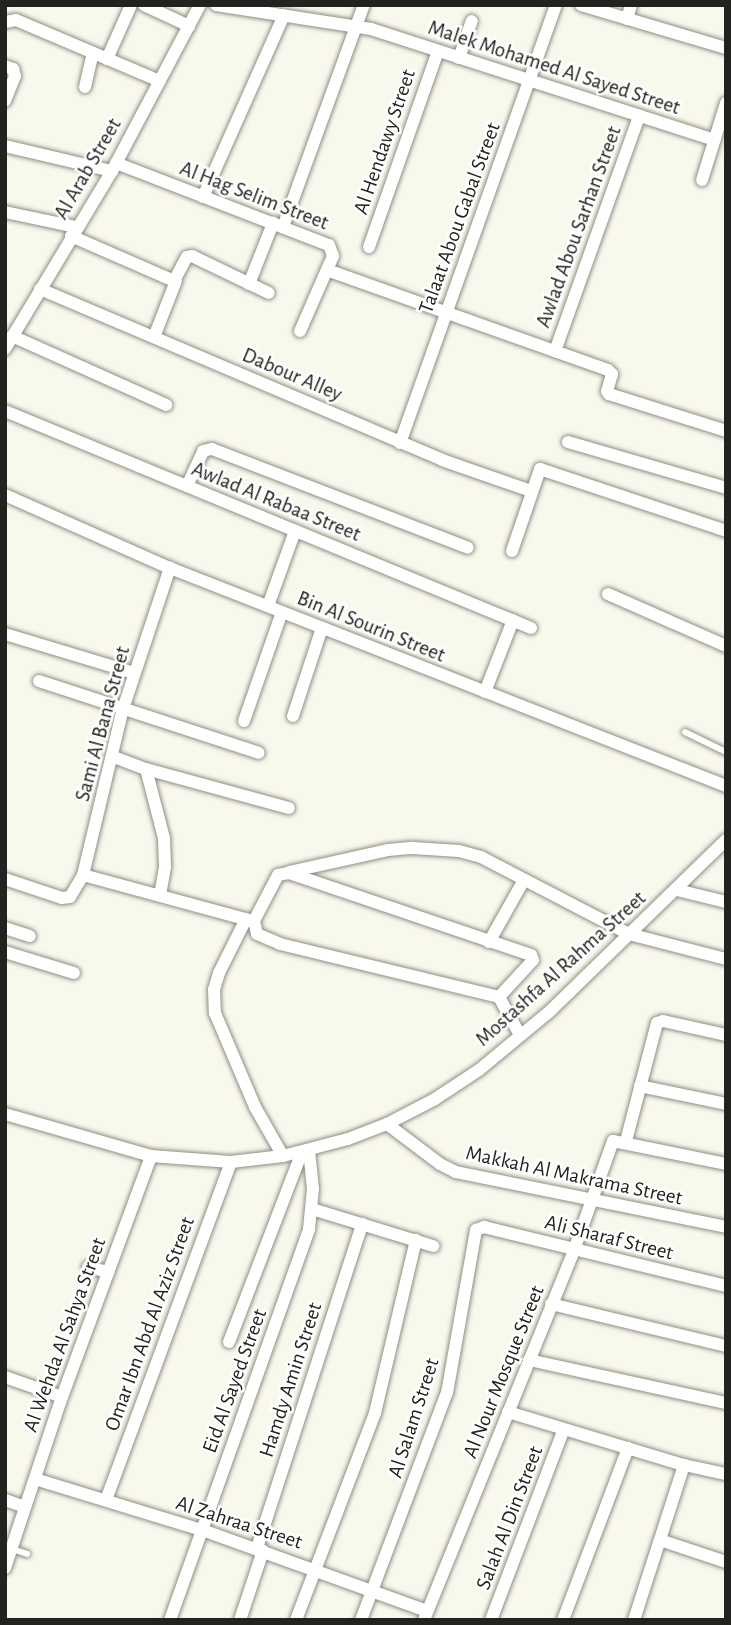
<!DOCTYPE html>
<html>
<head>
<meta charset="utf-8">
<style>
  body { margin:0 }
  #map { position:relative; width:731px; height:1625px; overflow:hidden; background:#f9f8ec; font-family:"Alegreya Sans",sans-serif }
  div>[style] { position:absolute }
  .roads { filter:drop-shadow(0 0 2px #8f8e83) drop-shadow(0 0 2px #8f8e83) }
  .service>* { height:6px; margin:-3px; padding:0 3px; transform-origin:3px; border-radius:3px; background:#fff }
  .minor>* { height:12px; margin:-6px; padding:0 6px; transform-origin:6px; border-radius:6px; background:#fff }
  span { translate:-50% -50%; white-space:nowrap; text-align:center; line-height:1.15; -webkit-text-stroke:5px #fff; paint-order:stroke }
  .street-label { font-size:21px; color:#22221e }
  .frame { position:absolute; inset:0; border:7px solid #22221e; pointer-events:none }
</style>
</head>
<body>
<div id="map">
  <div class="roads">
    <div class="service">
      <div style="left:685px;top:732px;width:46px;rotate:26deg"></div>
      <div style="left:12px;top:1549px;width:16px;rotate:18deg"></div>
    </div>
    <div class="minor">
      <div style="left:144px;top:5px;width:50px;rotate:25deg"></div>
      <div style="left:216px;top:5px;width:157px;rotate:8.8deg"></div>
      <div style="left:371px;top:29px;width:361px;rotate:17.9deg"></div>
      <div style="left:581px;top:5px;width:151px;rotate:16.5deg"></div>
      <div style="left:627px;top:19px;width:15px;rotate:-74deg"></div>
      <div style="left:5px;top:22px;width:11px;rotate:-10deg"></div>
      <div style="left:16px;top:20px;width:156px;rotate:23deg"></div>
      <div style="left:459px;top:58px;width:39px;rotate:-71deg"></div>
      <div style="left:107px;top:59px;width:59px;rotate:-66deg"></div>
      <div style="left:5px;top:66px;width:9px;rotate:21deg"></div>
      <div style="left:13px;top:69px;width:7px;rotate:74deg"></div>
      <div style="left:15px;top:76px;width:27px;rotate:112deg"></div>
      <div style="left:85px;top:87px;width:35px;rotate:-77deg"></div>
      <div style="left:5px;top:146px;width:110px;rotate:13.2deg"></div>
      <div style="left:116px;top:163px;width:228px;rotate:21.1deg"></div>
      <div style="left:329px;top:245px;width:12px;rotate:70deg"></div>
      <div style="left:333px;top:256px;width:82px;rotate:113.7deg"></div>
      <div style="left:702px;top:180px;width:81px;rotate:-72.7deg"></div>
      <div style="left:203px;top:197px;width:199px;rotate:-66deg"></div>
      <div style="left:5px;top:212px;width:73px;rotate:11.9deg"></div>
      <div style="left:283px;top:227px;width:236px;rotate:-70deg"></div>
      <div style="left:71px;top:236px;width:112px;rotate:23.6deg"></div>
      <div style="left:174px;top:281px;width:27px;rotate:-62deg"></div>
      <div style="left:187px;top:257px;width:5px;rotate:-11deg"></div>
      <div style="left:192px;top:256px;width:85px;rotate:25.7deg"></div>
      <div style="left:369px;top:247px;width:208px;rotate:-70.6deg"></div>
      <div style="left:327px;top:270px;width:298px;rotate:19.6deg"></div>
      <div style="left:608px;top:370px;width:6px;rotate:45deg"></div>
      <div style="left:612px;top:374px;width:18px;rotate:106deg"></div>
      <div style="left:607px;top:391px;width:4px;rotate:56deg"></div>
      <div style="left:609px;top:394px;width:123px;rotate:17.5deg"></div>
      <div style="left:249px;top:284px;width:66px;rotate:-68.5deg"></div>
      <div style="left:40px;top:289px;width:437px;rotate:23deg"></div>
      <div style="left:442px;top:460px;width:94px;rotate:19.2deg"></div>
      <div style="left:12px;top:336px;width:169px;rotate:24.1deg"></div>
      <div style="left:154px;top:337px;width:60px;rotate:-68.6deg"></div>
      <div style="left:5px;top:349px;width:208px;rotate:-59deg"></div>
      <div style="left:112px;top:171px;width:188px;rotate:-62.1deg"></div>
      <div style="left:555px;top:351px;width:250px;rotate:-70.3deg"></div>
      <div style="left:5px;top:411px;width:569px;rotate:22.42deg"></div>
      <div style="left:568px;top:442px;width:165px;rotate:16.2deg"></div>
      <div style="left:400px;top:443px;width:465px;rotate:-70.4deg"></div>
      <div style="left:187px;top:486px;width:38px;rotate:-65deg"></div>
      <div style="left:203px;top:451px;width:9px;rotate:-13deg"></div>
      <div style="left:212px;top:449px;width:274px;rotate:21.1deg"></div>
      <div style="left:5px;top:495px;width:180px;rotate:23.9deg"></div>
      <div style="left:170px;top:568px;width:597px;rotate:21.41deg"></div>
      <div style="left:512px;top:551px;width:87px;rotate:-71.1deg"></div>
      <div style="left:540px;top:469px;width:196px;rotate:18.4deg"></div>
      <div style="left:608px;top:594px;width:129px;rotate:23.8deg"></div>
      <div style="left:268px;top:606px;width:80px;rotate:-70.2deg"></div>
      <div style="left:5px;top:634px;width:135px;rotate:16.8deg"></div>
      <div style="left:39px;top:681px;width:231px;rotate:18.1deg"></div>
      <div style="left:485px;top:692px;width:77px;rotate:-68.7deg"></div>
      <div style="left:293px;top:716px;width:93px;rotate:-71.8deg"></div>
      <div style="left:244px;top:721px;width:115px;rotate:-70.8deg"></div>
      <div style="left:114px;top:757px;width:34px;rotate:21deg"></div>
      <div style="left:146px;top:769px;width:71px;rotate:75.4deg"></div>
      <div style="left:164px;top:838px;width:29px;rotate:88deg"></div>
      <div style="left:165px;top:867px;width:29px;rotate:100deg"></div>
      <div style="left:146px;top:769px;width:148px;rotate:15.3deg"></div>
      <div style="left:289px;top:872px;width:101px;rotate:-12.5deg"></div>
      <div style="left:388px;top:850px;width:25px;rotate:-5deg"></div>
      <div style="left:413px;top:848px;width:46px;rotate:3.7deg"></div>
      <div style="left:459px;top:851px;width:23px;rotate:15deg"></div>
      <div style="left:481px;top:857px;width:167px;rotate:27.5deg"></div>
      <div style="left:629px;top:934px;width:100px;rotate:14.5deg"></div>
      <div style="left:83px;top:875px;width:175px;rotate:15.2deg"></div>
      <div style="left:5px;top:879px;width:60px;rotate:18.4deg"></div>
      <div style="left:62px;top:898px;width:8px;rotate:-7deg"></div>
      <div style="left:70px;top:897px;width:26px;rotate:-59deg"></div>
      <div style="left:83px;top:875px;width:171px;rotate:-76.5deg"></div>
      <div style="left:123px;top:709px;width:149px;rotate:-71.6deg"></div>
      <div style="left:677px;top:890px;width:50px;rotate:13.8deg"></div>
      <div style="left:246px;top:919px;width:60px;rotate:116.6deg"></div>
      <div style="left:219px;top:973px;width:17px;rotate:107deg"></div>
      <div style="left:214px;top:989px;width:24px;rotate:88deg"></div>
      <div style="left:215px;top:1013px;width:102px;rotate:66.9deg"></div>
      <div style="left:255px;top:1107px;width:56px;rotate:60.3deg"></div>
      <div style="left:5px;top:928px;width:26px;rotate:18deg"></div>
      <div style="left:489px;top:942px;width:71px;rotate:-60.6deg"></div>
      <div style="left:5px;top:952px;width:72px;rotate:16.9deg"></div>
      <div style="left:499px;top:997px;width:50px;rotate:-47.4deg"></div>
      <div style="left:533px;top:960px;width:5px;rotate:-112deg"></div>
      <div style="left:531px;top:955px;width:256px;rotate:-161.3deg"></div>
      <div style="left:289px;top:873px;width:11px;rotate:170deg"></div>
      <div style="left:278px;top:875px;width:52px;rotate:117.6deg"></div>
      <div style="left:254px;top:921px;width:13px;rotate:77deg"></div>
      <div style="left:257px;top:934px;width:25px;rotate:23deg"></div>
      <div style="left:280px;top:944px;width:225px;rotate:13.6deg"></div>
      <div style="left:499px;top:997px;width:43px;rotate:61.1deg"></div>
      <div style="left:640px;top:1086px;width:88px;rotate:11.8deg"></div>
      <div style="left:5px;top:1114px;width:152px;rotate:16deg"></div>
      <div style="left:151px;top:1156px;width:80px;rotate:4.3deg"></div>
      <div style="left:231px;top:1162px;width:52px;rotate:-6.6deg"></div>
      <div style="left:283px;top:1156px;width:67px;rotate:-14.7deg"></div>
      <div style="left:348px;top:1139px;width:42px;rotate:-21deg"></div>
      <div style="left:387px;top:1124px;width:54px;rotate:-27.5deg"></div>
      <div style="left:435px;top:1099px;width:53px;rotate:-33.4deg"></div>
      <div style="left:479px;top:1070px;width:91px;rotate:-39.6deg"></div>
      <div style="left:549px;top:1012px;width:247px;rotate:-44.2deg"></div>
      <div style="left:387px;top:1124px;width:66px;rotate:37deg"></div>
      <div style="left:440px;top:1164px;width:18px;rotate:27deg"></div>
      <div style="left:456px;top:1172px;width:276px;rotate:11.5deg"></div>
      <div style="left:626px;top:1141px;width:122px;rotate:-75.3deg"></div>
      <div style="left:657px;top:1023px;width:6px;rotate:-18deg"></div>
      <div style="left:663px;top:1021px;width:65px;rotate:12.5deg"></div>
      <div style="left:312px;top:1209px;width:127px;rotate:17deg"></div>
      <div style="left:88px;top:1267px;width:21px;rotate:14deg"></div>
      <div style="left:551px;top:1304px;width:180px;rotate:13.5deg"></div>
      <div style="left:229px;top:1342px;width:204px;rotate:-69deg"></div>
      <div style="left:529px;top:1360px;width:202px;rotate:12.3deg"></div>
      <div style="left:5px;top:1377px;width:60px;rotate:19.3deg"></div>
      <div style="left:508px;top:1412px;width:184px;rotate:16.8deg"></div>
      <div style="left:684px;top:1465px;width:43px;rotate:12.1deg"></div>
      <div style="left:35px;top:1479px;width:175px;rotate:17deg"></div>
      <div style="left:202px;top:1530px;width:239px;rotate:19.8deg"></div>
      <div style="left:5px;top:1500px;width:21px;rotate:19deg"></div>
      <div style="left:106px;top:1500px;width:360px;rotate:-69.7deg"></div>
      <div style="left:660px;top:1540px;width:70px;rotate:18.4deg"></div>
      <div style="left:257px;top:1548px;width:341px;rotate:-72deg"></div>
      <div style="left:5px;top:1568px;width:180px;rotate:-71.6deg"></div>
      <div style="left:62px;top:1397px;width:257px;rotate:-69.7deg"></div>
      <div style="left:170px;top:1620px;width:415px;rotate:-70.4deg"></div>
      <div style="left:309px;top:1229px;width:40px;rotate:-84.3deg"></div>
      <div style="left:313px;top:1189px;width:39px;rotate:-96deg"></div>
      <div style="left:240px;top:1620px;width:73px;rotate:-71.6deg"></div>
      <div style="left:296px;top:1620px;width:222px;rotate:-69.1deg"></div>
      <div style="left:375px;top:1413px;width:178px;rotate:-76.7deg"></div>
      <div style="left:361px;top:1620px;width:243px;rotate:-69.3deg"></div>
      <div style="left:447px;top:1393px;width:166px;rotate:-79.9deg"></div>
      <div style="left:476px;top:1230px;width:9px;rotate:-21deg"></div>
      <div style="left:484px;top:1227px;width:249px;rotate:13.7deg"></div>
      <div style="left:424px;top:1620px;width:399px;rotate:-67.9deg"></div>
      <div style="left:574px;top:1250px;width:116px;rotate:-70.3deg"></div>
      <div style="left:613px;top:1141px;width:115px;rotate:11.5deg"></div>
      <div style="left:491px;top:1620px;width:204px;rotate:-69.1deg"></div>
      <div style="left:563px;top:1620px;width:184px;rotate:-69.3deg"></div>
      <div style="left:634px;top:1620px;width:163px;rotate:-72.1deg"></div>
    </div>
  </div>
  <div class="street-label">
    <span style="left:554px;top:68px;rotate:18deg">Malek Mohamed Al Sayed Street</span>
    <span style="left:385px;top:142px;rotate:-71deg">Al Hendawy Street</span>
    <span style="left:88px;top:169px;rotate:-60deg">Al Arab Street</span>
    <span style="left:254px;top:196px;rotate:21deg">Al Hag Selim Street</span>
    <span style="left:460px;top:218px;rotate:-70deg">Talaat Abou Gabal Street</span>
    <span style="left:579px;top:227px;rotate:-70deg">Awlad Abou Sarhan Street</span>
    <span style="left:292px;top:375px;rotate:23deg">Dabour Alley</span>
    <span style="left:276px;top:502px;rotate:22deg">Awlad Al Rabaa Street</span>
    <span style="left:371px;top:627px;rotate:22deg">Bin Al Sourin Street</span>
    <span style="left:103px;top:724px;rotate:-75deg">Sami Al Bana Street</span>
    <span style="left:561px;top:969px;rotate:-42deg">Mostashfa Al Rahma Street</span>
    <span style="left:574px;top:1176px;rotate:12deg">Makkah Al Makrama Street</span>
    <span style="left:609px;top:1238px;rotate:14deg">Ali Sharaf Street</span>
    <span style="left:150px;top:1324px;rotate:-70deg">Omar Ibn Abd Al Aziz Street</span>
    <span style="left:65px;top:1335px;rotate:-70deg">Al Wehda Al Sahya Street</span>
    <span style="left:504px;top:1372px;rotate:-68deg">Al Nour Mosque Street</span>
    <span style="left:291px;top:1380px;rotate:-72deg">Hamdy Amin Street</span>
    <span style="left:235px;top:1381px;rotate:-70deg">Eid Al Sayed Street</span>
    <span style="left:414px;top:1418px;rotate:-72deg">Al Salam Street</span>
    <span style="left:510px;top:1518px;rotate:-69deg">Salah Al Din Street</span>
    <span style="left:239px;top:1523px;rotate:18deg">Al Zahraa Street</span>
  </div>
  <div class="frame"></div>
</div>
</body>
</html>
